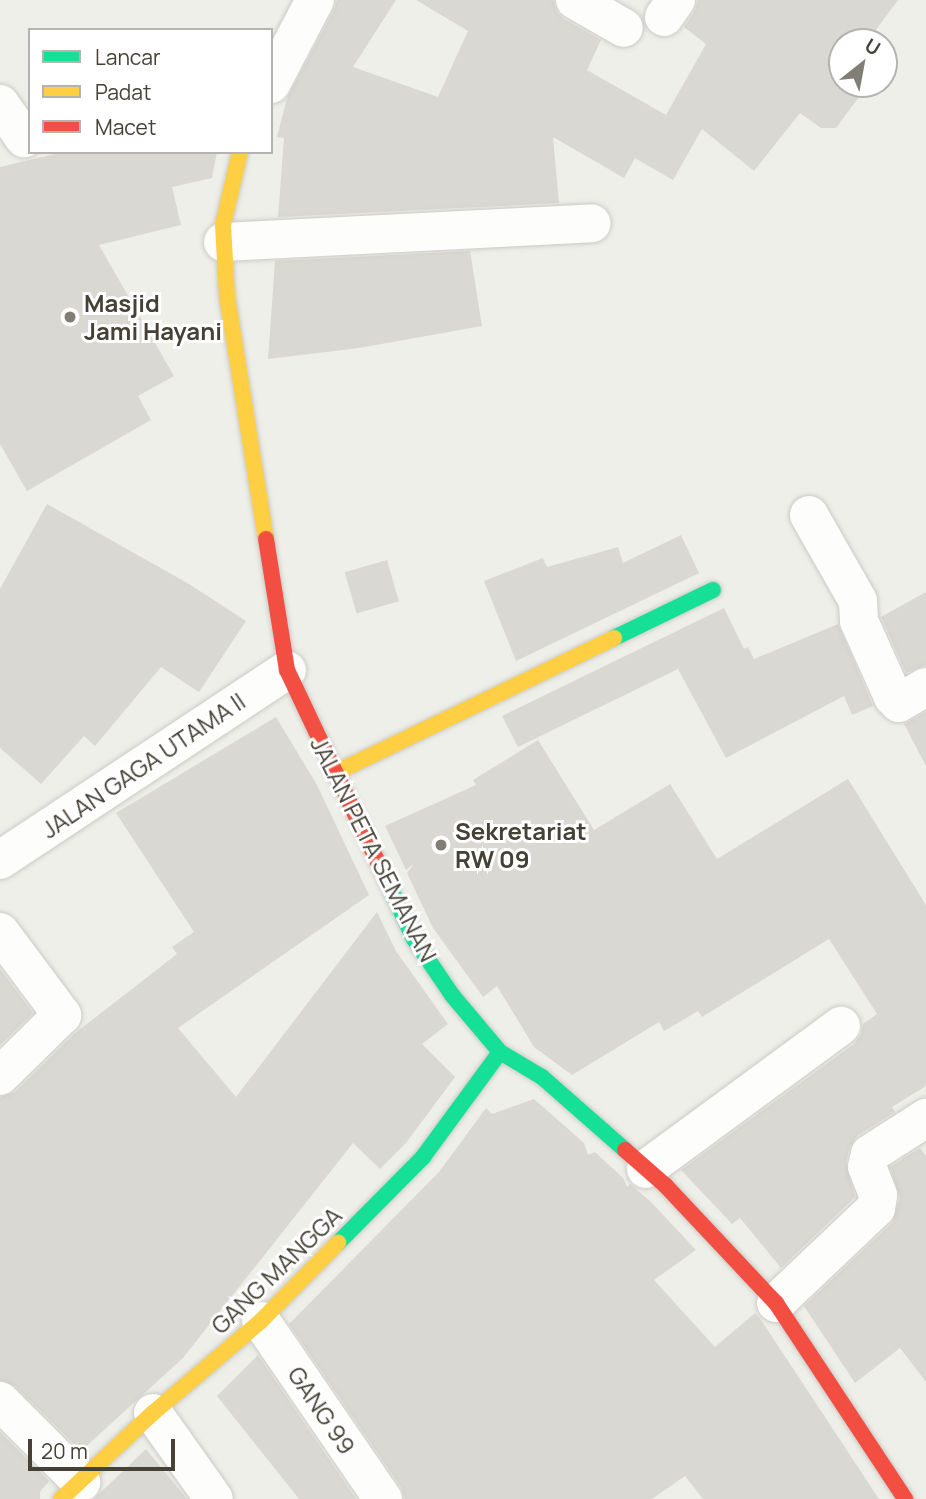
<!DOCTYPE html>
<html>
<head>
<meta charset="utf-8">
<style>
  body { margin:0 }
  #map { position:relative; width:926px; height:1499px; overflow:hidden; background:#efefea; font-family:Manrope,sans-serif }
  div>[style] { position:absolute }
  .building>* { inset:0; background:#d9d8d2; transform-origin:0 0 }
  .roads { filter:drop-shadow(0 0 2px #cccbc6) drop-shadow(0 0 2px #cccbc6) }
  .street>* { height:38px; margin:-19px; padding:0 19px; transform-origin:19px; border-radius:19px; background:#fdfdfc }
  .fast>* { height:16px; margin:-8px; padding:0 8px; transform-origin:8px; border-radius:8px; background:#16e098 }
  .slow>* { height:16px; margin:-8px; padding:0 8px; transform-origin:8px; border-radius:8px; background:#ffcf43 }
  .jam>* { height:16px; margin:-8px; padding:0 8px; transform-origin:8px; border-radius:8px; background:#f24e42 }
  .dots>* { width:19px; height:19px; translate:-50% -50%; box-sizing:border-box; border:4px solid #fff; border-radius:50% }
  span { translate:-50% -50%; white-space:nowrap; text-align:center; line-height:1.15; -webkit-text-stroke:6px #fff; paint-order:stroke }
  .poi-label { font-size:24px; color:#454136; font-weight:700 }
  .left { translate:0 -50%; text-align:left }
  .street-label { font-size:24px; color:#454136 }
  .legend { position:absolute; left:28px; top:28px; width:245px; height:126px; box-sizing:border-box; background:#fff; border:2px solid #b5b3af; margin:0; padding:9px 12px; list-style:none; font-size:21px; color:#454136 }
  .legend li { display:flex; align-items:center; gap:14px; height:35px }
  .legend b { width:35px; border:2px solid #b5b3af }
  .north { position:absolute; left:828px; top:28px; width:70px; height:70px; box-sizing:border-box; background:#fff; border:2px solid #b5b3af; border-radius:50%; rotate:31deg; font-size:19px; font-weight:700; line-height:28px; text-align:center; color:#454136 }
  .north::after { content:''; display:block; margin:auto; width:24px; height:32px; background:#807e75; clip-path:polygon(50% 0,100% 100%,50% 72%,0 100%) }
  .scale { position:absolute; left:28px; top:1439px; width:147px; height:32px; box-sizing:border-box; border:4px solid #454136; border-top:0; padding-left:9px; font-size:21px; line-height:24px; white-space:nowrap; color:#454136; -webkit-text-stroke:5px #fff; paint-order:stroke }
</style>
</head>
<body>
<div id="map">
  <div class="building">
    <div style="clip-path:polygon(337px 0,396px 0,353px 67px,438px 97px,468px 31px,416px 0,553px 0,557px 12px,564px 19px,601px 40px,587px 70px,666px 115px,706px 44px,684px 27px,694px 12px,698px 0,898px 0,867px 42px,842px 42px,842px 84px,849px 84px,862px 93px,836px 128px,821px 128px,800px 113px,754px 171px,702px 129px,673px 180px,635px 158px,624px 178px,553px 137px,559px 203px,278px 217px,284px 138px,277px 137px,287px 98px,334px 10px)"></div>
    <div style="clip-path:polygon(63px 152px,217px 152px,212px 178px,172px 187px,181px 225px,99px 245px,174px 376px,138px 396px,151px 420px,27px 491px,0 444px,0 167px)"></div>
    <div style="clip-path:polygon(470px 251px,482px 326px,359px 348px,268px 359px,275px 261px)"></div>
    <div style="clip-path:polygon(47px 504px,189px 584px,246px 621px,199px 692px,161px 667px,95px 746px,84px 736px,41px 784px,0 748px,0 589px)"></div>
    <div style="clip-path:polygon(681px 535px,699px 573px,516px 661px,484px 581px,543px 558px,547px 567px,618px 547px,623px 563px)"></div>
    <div style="left:387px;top:560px;width:43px;height:44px;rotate:74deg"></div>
    <div style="clip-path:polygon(926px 592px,926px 665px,906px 673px,881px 617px)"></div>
    <div style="clip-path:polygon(724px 608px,744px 649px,748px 647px,754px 659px,838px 624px,873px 706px,852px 715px,844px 696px,726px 758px,678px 669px,518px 747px,502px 716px)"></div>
    <div style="clip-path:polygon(926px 712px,926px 766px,904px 724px)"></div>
    <div style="clip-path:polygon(276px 717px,317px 785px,369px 895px,178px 1028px,236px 1097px,377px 912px,396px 951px,448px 1024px,422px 1044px,455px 1077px,406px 1143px,380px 1169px,353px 1143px,183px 1358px,81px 1451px,15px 1386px,0 1380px,0 1097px,15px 1092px,74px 1034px,177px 954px,172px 947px,194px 932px,116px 813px)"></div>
    <div style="clip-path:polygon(538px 740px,594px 830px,670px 784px,717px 859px,848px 779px,926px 905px,926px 1086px,892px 1107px,895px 1112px,857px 1136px,849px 1149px,846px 1163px,855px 1197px,781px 1268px,740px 1218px,732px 1224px,681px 1170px,854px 1044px,861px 1034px,863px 1024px,877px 1014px,829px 939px,702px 1017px,698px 1011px,664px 1031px,659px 1022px,572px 1075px,534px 1047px,497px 986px,483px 997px,433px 928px,407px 873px,414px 864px,406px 870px,385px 826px,476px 785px,473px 780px)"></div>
    <div style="clip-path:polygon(0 969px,33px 1013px,0 1045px)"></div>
    <div style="clip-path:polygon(534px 1099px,584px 1143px,588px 1155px,595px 1152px,623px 1178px,627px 1187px,630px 1184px,651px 1202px,696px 1250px,654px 1280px,715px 1347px,755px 1313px,759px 1317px,879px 1499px,703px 1499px,685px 1476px,652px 1499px,405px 1499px,401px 1487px,289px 1324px,439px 1172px,486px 1108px,492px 1114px)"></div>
    <div style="clip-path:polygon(920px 1148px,926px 1156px,926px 1382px,900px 1348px,855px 1383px,804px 1306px,892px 1223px,900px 1198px,890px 1167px)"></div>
    <div style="clip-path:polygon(258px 1355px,356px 1499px,299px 1499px,217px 1396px)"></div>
    <div style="clip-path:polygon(0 1432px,49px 1481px,40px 1492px,40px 1499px,0 1499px)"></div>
    <div style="clip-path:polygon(146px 1449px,187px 1499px,94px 1499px,99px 1494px)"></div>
  </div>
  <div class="roads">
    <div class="street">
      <div style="left:575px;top:0;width:56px;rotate:29.7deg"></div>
      <div style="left:664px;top:17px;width:21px;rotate:-55deg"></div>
      <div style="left:271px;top:84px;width:95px;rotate:-62.4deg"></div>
      <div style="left:0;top:104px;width:42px;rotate:54.8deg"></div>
      <div style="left:223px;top:242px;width:369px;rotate:-2.9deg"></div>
      <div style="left:809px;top:515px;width:99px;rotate:60.3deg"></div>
      <div style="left:858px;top:601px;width:20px;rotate:87deg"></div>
      <div style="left:859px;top:621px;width:83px;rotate:65.9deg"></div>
      <div style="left:893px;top:697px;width:8px;rotate:45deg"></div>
      <div style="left:899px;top:703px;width:31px;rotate:-31deg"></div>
      <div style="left:0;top:860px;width:344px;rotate:-33.5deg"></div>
      <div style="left:0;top:932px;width:104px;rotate:53.2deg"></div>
      <div style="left:62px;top:1015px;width:87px;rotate:135.5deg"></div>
      <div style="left:646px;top:1169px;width:242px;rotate:-36.3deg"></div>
      <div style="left:776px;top:1303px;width:138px;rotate:-43.5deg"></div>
      <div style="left:876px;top:1208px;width:13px;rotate:-81deg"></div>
      <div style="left:878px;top:1195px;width:30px;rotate:-111deg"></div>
      <div style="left:867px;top:1167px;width:13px;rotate:-77deg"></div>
      <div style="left:870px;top:1154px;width:67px;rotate:-32.7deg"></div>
      <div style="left:261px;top:1321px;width:216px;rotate:55.6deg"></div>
      <div style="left:0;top:1401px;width:115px;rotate:45deg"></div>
      <div style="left:153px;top:1413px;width:105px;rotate:54.7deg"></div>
    </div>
    <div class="fast">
      <div style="left:614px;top:638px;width:110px;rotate:-25.9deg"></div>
      <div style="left:383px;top:873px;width:73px;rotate:64.8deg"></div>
      <div style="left:414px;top:939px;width:68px;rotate:55.8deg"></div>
      <div style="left:452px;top:995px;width:75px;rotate:49.9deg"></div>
      <div style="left:500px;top:1052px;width:49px;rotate:30.8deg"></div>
      <div style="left:542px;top:1077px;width:111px;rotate:41.3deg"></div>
      <div style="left:338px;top:1243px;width:121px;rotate:-45.3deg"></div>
      <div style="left:423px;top:1157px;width:130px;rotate:-53.7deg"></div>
    </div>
    <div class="slow">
      <div style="left:240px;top:152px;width:75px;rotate:103.1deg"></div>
      <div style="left:223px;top:225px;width:71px;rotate:86.8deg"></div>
      <div style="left:227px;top:296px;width:246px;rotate:80.9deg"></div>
      <div style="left:335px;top:773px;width:310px;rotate:-25.8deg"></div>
      <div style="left:61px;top:1499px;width:126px;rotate:-43.1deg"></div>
      <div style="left:153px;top:1413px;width:142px;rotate:-40.4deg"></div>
      <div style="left:261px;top:1321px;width:110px;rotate:-45.4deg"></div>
    </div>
    <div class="jam">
      <div style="left:266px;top:539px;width:133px;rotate:80.9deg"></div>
      <div style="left:287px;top:670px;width:225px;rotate:64.7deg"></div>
      <div style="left:625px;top:1150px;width:55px;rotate:41.3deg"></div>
      <div style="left:666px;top:1186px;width:161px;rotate:46.8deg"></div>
      <div style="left:776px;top:1303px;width:235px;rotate:56.6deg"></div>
    </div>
  </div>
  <div class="dots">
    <div style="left:70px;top:317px;background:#807e75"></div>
    <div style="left:441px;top:845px;background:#807e75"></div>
  </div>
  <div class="poi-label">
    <span class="left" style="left:84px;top:317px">Masjid<br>Jami Hayani</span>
    <span class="left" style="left:455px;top:845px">Sekretariat<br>RW 09</span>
  </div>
  <div class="street-label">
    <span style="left:143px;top:765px;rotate:-34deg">JALAN GAGA UTAMA II</span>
    <span style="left:374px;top:849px;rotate:63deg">JALAN PETA SEMANAN</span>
    <span style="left:276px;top:1270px;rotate:-44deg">GANG MANGGA</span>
    <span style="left:322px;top:1410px;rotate:56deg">GANG 99</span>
  </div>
  <ul class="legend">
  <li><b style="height:9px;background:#16e098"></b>Lancar</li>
  <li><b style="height:9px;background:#ffcf43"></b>Padat</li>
  <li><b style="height:9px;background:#f24e42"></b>Macet</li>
  </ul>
  <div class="north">U</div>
  <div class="scale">20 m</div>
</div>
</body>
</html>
